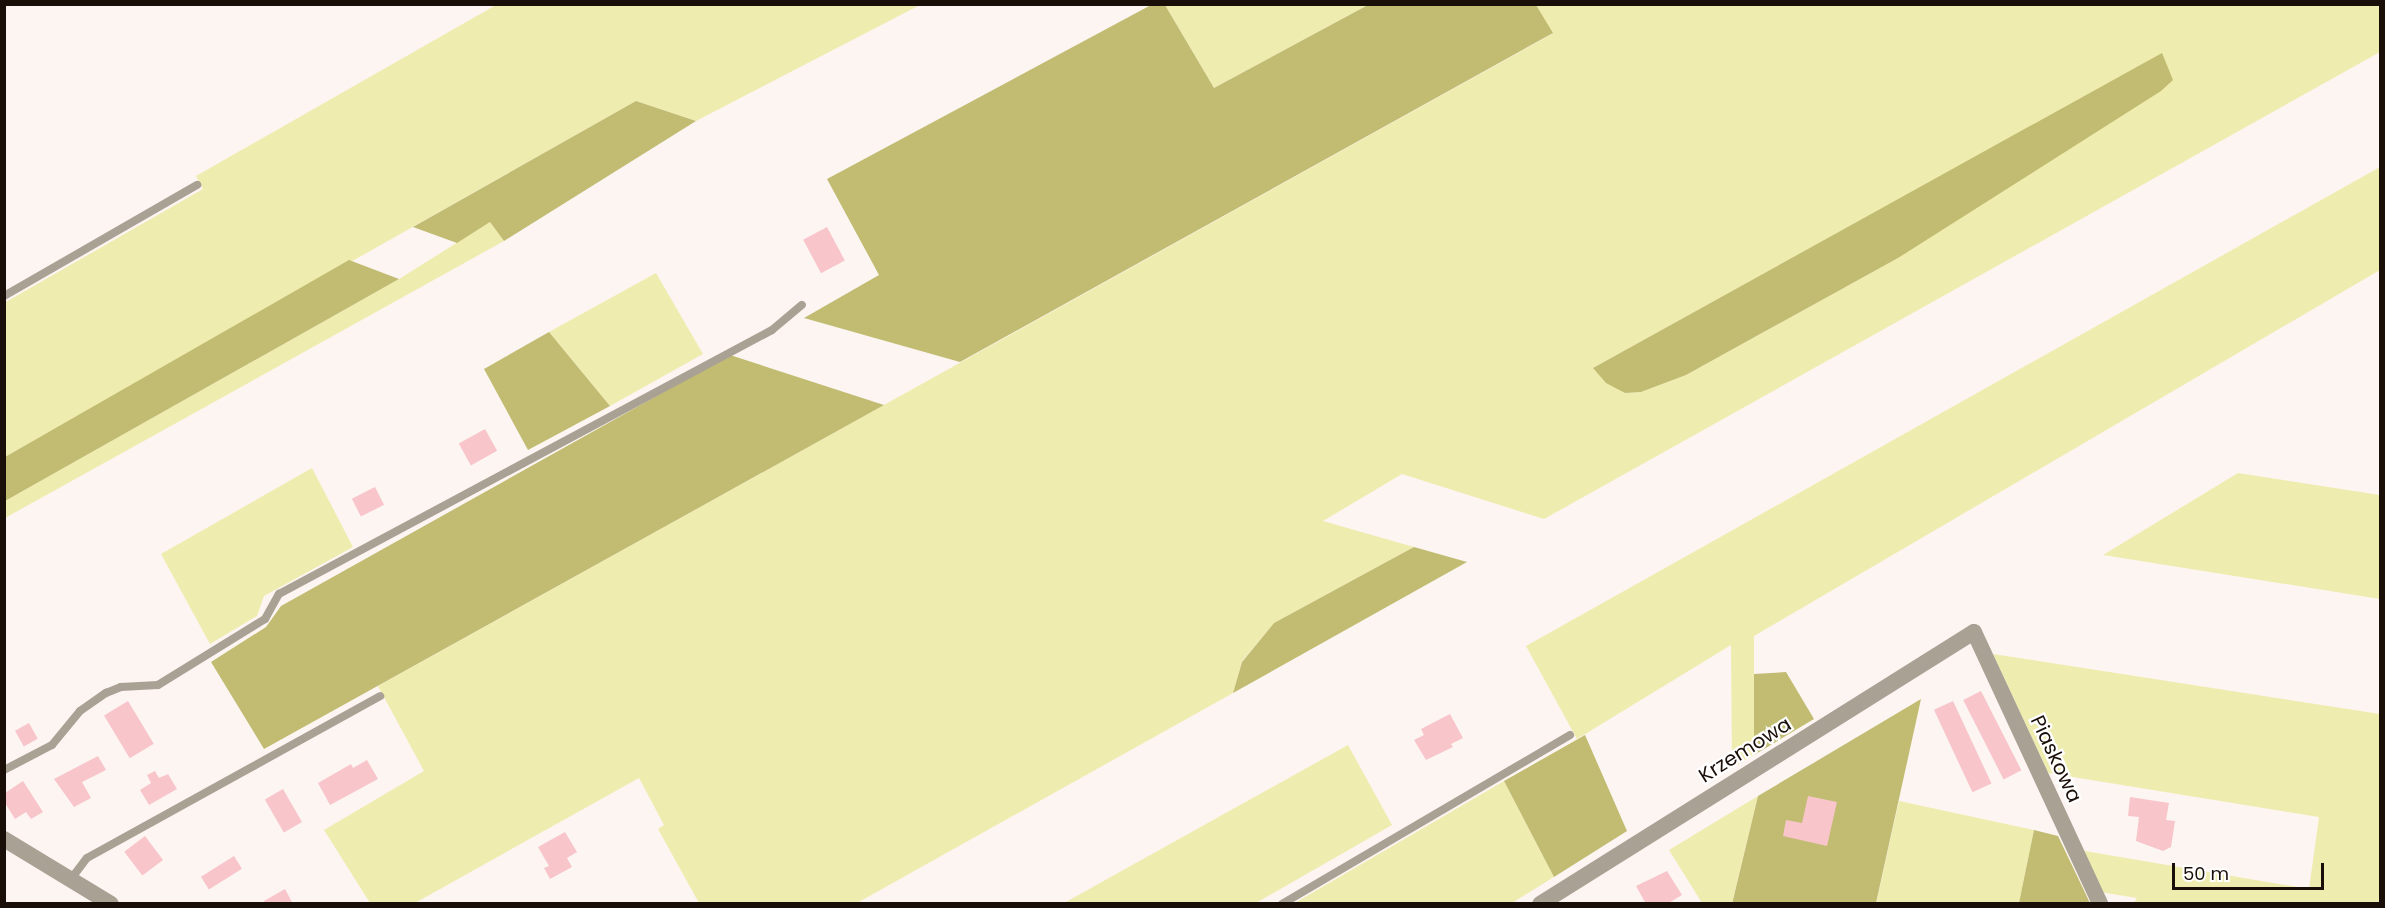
<!DOCTYPE html>
<html>
<head>
<meta charset="utf-8">
<style>
  body { margin:0 }
  #map { position:relative; width:2385px; height:908px; overflow:hidden; background:#fdf5f2; font-family:Poppins,sans-serif }
  div>[style] { position:absolute }
  .green>* { inset:0; background:#efecaf }
  .forest>* { inset:0; background:#c1bc71 }
  .building>* { inset:0; background:#f8c5cb; transform-origin:0 0 }
  .service>* { height:8px; margin:-4px; padding:0 4px; transform-origin:4px; border-radius:4px; background:#aaa195 }
  .minor>* { height:16px; margin:-8px; padding:0 8px; transform-origin:8px; border-radius:8px; background:#aaa195 }
  span { translate:-50% -50%; white-space:nowrap; text-align:center; line-height:1.15; -webkit-text-stroke:4.5px #fff; paint-order:stroke }
  .street-label { font-size:20px; color:#1a0e09 }
  .frame { position:absolute; inset:0; border:6px solid #1a0e09; pointer-events:none }
  .scale { position:absolute; left:2172px; top:863px; width:152px; height:27px; box-sizing:border-box; border:3px solid #1a0e09; border-top:0; padding-left:8px; font-size:18px; line-height:21px; white-space:nowrap; color:#1a0e09; -webkit-text-stroke:4px #fff; paint-order:stroke }
</style>
</head>
<body>
<div id="map">
  <div class="green">
    <div style="clip-path:polygon(496px 5px,920px 5px,696px 121px,636px 101px,5px 457px,4px 303px,203px 189px,196px 176px)"></div>
    <div style="clip-path:polygon(1165px 5px,1368px 5px,1214px 88px)"></div>
    <div style="clip-path:polygon(evenodd,1536px 5px,2380px 5px,2380px 52px,1544px 519px,1402px 474px,1323px 521px,1414px 547px,1274px 623px,1242px 661px,1233px 693px,857px 903px,699px 903px,658px 829px,664px 825px,639px 778px,415px 903px,370px 903px,324px 830px,424px 771px,378px 686px,1552px 34px,1536px 5px,2162px 54px,1898px 258px,1686px 375px,1641px 392px,1624px 393px,1593px 368px,2162px 54px)"></div>
    <div style="clip-path:polygon(2380px 167px,2380px 270px,1754px 636px,1754px 755px,1732px 768px,1731px 645px,1577px 739px,1526px 646px)"></div>
    <div style="clip-path:polygon(490px 222px,504px 241px,5px 518px,5px 501px,399px 279px)"></div>
    <div style="clip-path:polygon(656px 273px,703px 354px,610px 406px,549px 332px)"></div>
    <div style="clip-path:polygon(312px 468px,353px 547px,264px 596px,257px 616px,210px 644px,161px 554px)"></div>
    <div style="clip-path:polygon(2238px 473px,2380px 495px,2380px 599px,2103px 555px)"></div>
    <div style="clip-path:polygon(1993px 654px,2380px 714px,2380px 903px,2133px 904px,2137px 898px,2100px 892px,2079px 850px,2309px 889px,2319px 817px,2048px 773px)"></div>
    <div style="clip-path:polygon(1348px 745px,1392px 825px,1256px 903px,1064px 903px)"></div>
    <div style="clip-path:polygon(1504px 781px,1554px 877px,1512px 903px,1293px 904px)"></div>
    <div style="clip-path:polygon(1758px 796px,1732px 903px,1702px 903px,1669px 850px)"></div>
    <div style="clip-path:polygon(1899px 801px,2034px 830px,2019px 903px,1876px 904px)"></div>
  </div>
  <div class="forest">
    <div style="clip-path:polygon(1151px 5px,1165px 5px,1214px 88px,1368px 5px,1536px 5px,1553px 33px,960px 362px,804px 318px,879px 275px,827px 179px)"></div>
    <div style="clip-path:polygon(2162px 53px,2173px 80px,2161px 91px,1898px 258px,1686px 375px,1641px 392px,1625px 393px,1606px 383px,1593px 368px)"></div>
    <div style="clip-path:polygon(636px 101px,696px 121px,504px 241px,490px 222px,457px 243px,413px 227px)"></div>
    <div style="clip-path:polygon(349px 260px,399px 279px,5px 501px,5px 457px)"></div>
    <div style="clip-path:polygon(549px 332px,610px 406px,528px 450px,484px 369px)"></div>
    <div style="clip-path:polygon(730px 355px,884px 405px,264px 749px,211px 662px,266px 627px,281px 606px)"></div>
    <div style="clip-path:polygon(1414px 547px,1467px 562px,1233px 693px,1242px 662px,1274px 623px)"></div>
    <div style="clip-path:polygon(1786px 672px,1814px 719px,1754px 755px,1754px 674px)"></div>
    <div style="clip-path:polygon(1921px 699px,1876px 903px,1732px 904px,1758px 796px)"></div>
    <div style="clip-path:polygon(1585px 735px,1627px 831px,1554px 877px,1504px 781px)"></div>
    <div style="clip-path:polygon(2034px 830px,2058px 836px,2090px 903px,2019px 903px)"></div>
  </div>
  <div class="building">
    <div style="left:827px;top:227px;width:38px;height:27px;rotate:62deg"></div>
    <div style="left:485px;top:429px;width:25px;height:30px;rotate:61deg"></div>
    <div style="left:375px;top:487px;width:20px;height:26px;rotate:63deg"></div>
    <div style="left:1981px;top:691px;width:89px;height:20px;rotate:63deg"></div>
    <div style="left:128px;top:701px;width:50px;height:28px;rotate:59deg"></div>
    <div style="left:1953px;top:701px;width:91px;height:21px;rotate:65deg"></div>
    <div style="clip-path:polygon(1450px 714px,1463px 738px,1451px 744px,1453px 747px,1426px 760px,1414px 740px,1424px 735px,1421px 729px)"></div>
    <div style="left:29px;top:723px;width:18px;height:16px;rotate:61deg"></div>
    <div style="clip-path:polygon(98px 756px,106px 770px,82px 782px,91px 798px,74px 807px,54px 779px)"></div>
    <div style="clip-path:polygon(367px 760px,378px 779px,330px 805px,318px 783px,351px 764px,353px 768px)"></div>
    <div style="clip-path:polygon(155px 771px,159px 778px,168px 774px,177px 789px,149px 805px,140px 790px,151px 783px,147px 775px)"></div>
    <div style="clip-path:polygon(23px 781px,43px 812px,31px 819px,26px 812px,15px 819px,5px 803px,5px 793px)"></div>
    <div style="left:283px;top:789px;width:38px;height:21px;rotate:60deg"></div>
    <div style="clip-path:polygon(1808px 796px,1837px 802px,1827px 846px,1783px 836px,1786px 820px,1802px 823px)"></div>
    <div style="clip-path:polygon(2130px 797px,2169px 803px,2166px 820px,2175px 821px,2171px 847px,2163px 851px,2136px 841px,2139px 817px,2128px 816px)"></div>
    <div style="clip-path:polygon(565px 832px,577px 852px,567px 858px,572px 867px,550px 879px,544px 868px,549px 866px,538px 847px)"></div>
    <div style="left:145px;top:836px;width:30px;height:26px;rotate:53deg"></div>
    <div style="left:234px;top:856px;width:15px;height:39px;rotate:58deg"></div>
    <div style="clip-path:polygon(1667px 871px,1682px 895px,1667px 904px,1646px 904px,1636px 886px)"></div>
    <div style="clip-path:polygon(285px 889px,293px 904px,265px 904px,264px 901px)"></div>
  </div>
  <div class="service">
    <div style="left:4px;top:296px;width:223px;rotate:-29.9deg"></div>
    <div style="left:4px;top:770px;width:54px;rotate:-27.5deg"></div>
    <div style="left:52px;top:745px;width:44px;rotate:-50.5deg"></div>
    <div style="left:80px;top:711px;width:32px;rotate:-35deg"></div>
    <div style="left:106px;top:693px;width:16px;rotate:-22deg"></div>
    <div style="left:121px;top:687px;width:37px;rotate:-3deg"></div>
    <div style="left:158px;top:685px;width:126px;rotate:-31.7deg"></div>
    <div style="left:265px;top:619px;width:29px;rotate:-61deg"></div>
    <div style="left:279px;top:594px;width:559px;rotate:-28.17deg"></div>
    <div style="left:772px;top:330px;width:39px;rotate:-40deg"></div>
    <div style="left:71px;top:879px;width:26px;rotate:-53deg"></div>
    <div style="left:87px;top:858px;width:335px;rotate:-28.9deg"></div>
    <div style="left:1282px;top:904px;width:334px;rotate:-30.4deg"></div>
  </div>
  <div class="minor">
    <div style="left:4px;top:839px;width:125px;rotate:31.3deg"></div>
    <div style="left:1540px;top:904px;width:512px;rotate:-32.08deg"></div>
    <div style="left:1974px;top:632px;width:300px;rotate:65.1deg"></div>
  </div>
  <div class="street-label">
    <span style="left:1745px;top:750px;rotate:-32deg">Krzemowa</span>
    <span style="left:2056px;top:759px;rotate:65deg">Piaskowa</span>
  </div>
  <div class="frame"></div>
  <div class="scale">50 m</div>
</div>
</body>
</html>
